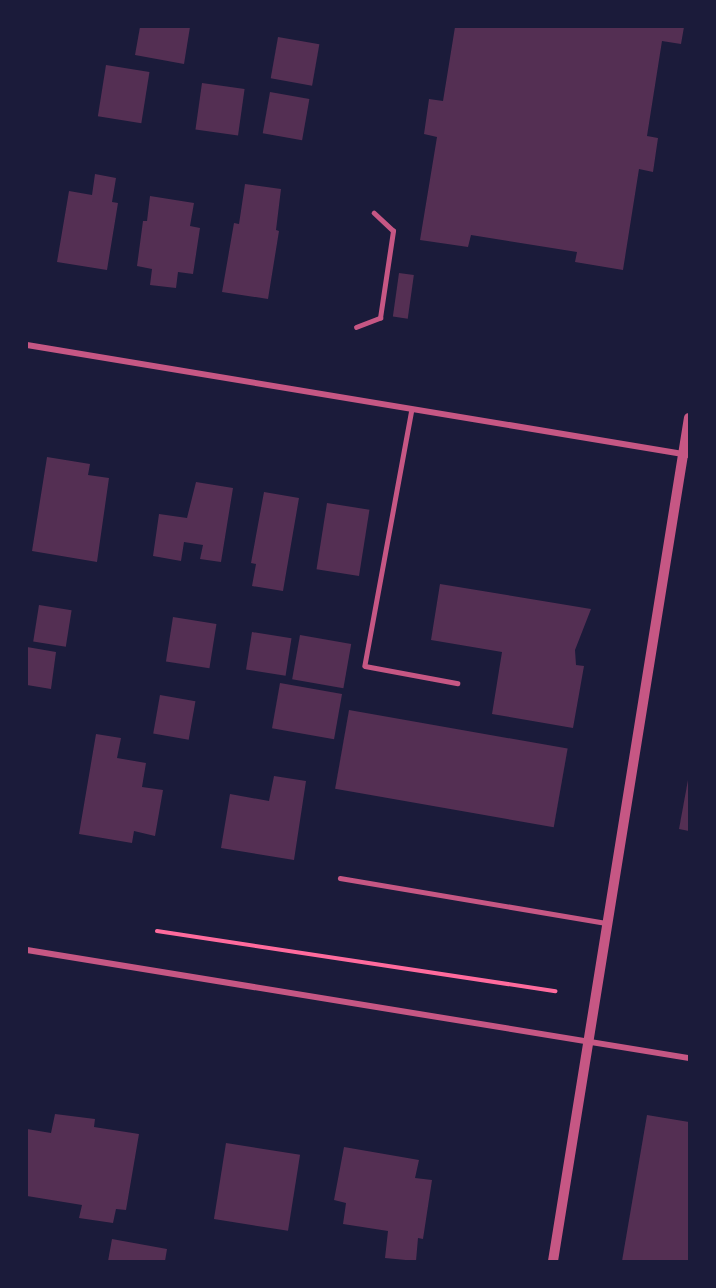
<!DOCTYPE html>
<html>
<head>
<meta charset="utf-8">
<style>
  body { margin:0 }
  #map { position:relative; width:716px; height:1288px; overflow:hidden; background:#1b1b3a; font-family:Ubuntu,sans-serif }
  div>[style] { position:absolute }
  .building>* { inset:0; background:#542f53; transform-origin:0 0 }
  .path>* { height:4px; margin:-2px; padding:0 2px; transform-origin:2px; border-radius:2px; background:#ff6b9d }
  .service>* { height:4.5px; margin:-2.25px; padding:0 2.25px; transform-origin:2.25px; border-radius:2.25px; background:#c65784 }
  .minor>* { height:6px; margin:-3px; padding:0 3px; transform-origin:3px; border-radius:3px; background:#c65784 }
  .tertiary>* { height:10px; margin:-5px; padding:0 5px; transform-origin:5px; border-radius:5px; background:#c65784 }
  span { translate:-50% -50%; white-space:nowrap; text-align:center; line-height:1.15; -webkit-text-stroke:4.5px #1b1b3a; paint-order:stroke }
  .frame { position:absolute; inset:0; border:28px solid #1b1b3a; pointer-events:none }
</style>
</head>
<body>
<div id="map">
  <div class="building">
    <div style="clip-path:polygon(140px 27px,190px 27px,184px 64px,135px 55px)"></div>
    <div style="clip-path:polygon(455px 27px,684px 27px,681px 44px,662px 41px,647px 136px,658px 138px,653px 172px,639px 169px,623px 270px,575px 262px,577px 252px,471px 235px,468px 247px,420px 240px,437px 137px,424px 134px,429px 99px,443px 101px)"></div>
    <div style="left:278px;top:37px;width:42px;height:42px;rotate:10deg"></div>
    <div style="left:106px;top:65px;width:44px;height:52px;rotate:9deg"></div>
    <div style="left:202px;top:83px;width:43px;height:47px;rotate:8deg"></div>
    <div style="left:270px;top:92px;width:40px;height:42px;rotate:10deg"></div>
    <div style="clip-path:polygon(95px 174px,116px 178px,112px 202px,118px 203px,107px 270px,57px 262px,69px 191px,92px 195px)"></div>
    <div style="clip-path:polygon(245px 184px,281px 189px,276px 230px,279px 231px,268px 299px,222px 292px,234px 223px,239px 224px)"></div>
    <div style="clip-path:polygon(150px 196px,194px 203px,190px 226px,200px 228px,193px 274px,178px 272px,176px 288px,150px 285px,152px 269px,137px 266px,143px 221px,147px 221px)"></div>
    <div style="left:399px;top:273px;width:15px;height:44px;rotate:8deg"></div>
    <div style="clip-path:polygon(47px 457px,90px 464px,88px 475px,109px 478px,97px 562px,32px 551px)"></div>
    <div style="clip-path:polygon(196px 482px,233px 488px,221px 562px,200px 559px,203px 545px,184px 542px,181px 561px,153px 556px,159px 514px,187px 518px)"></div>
    <div style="clip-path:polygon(264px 492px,299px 498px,283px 591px,252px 586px,256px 564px,251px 563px)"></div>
    <div style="left:327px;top:503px;width:43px;height:67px;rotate:9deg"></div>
    <div style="clip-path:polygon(440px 584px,591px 609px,575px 650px,576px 665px,584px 666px,573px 728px,492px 714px,502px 652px,431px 640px)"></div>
    <div style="left:39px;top:605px;width:33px;height:37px;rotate:9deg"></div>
    <div style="left:173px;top:617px;width:44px;height:45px;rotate:9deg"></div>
    <div style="left:252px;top:632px;width:40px;height:38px;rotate:9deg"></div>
    <div style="left:300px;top:635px;width:52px;height:45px;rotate:10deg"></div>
    <div style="clip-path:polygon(27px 647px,56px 652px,51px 689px,27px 685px)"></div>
    <div style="left:280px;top:683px;width:63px;height:46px;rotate:10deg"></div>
    <div style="left:160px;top:695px;width:36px;height:39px;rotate:10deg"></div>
    <div style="left:349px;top:710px;width:222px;height:80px;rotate:10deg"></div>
    <div style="clip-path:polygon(96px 734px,121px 738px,117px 758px,146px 763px,142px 787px,163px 790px,155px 836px,134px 831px,132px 843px,79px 834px)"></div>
    <div style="clip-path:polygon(274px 776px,306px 781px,294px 860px,221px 848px,230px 794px,269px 801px)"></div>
    <div style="clip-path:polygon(688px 780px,689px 780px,689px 831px,679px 829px)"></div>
    <div style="clip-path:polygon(55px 1114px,95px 1119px,94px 1127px,139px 1134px,126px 1210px,116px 1209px,113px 1223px,79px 1218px,82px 1205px,27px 1196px,27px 1129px,51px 1133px)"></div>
    <div style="clip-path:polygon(647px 1115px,689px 1122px,689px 1261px,622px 1261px)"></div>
    <div style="left:226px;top:1143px;width:75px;height:77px;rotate:9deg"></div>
    <div style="clip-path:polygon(344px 1147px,419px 1160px,415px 1178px,432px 1180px,423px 1239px,418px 1238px,416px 1261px,385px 1258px,388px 1231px,343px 1224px,346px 1203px,334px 1200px)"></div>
    <div style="clip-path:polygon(112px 1239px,167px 1249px,165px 1261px,108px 1261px)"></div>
  </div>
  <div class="path">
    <div style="left:157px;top:931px;width:403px;rotate:8.6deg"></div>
  </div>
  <div class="service">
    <div style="left:356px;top:327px;width:26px;rotate:-21deg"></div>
    <div style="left:380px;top:318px;width:88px;rotate:-81.5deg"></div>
    <div style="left:393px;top:231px;width:26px;rotate:-137deg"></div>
    <div style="left:412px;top:409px;width:261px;rotate:100.4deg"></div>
    <div style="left:365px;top:666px;width:94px;rotate:10.5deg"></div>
    <div style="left:340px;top:878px;width:271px;rotate:9.6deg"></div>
  </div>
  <div class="minor">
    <div style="left:27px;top:345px;width:671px;rotate:9.43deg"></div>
    <div style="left:27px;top:950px;width:671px;rotate:9.27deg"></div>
  </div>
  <div class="tertiary">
    <div style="left:553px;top:1261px;width:854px;rotate:-80.84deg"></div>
  </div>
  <div class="frame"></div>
</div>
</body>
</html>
